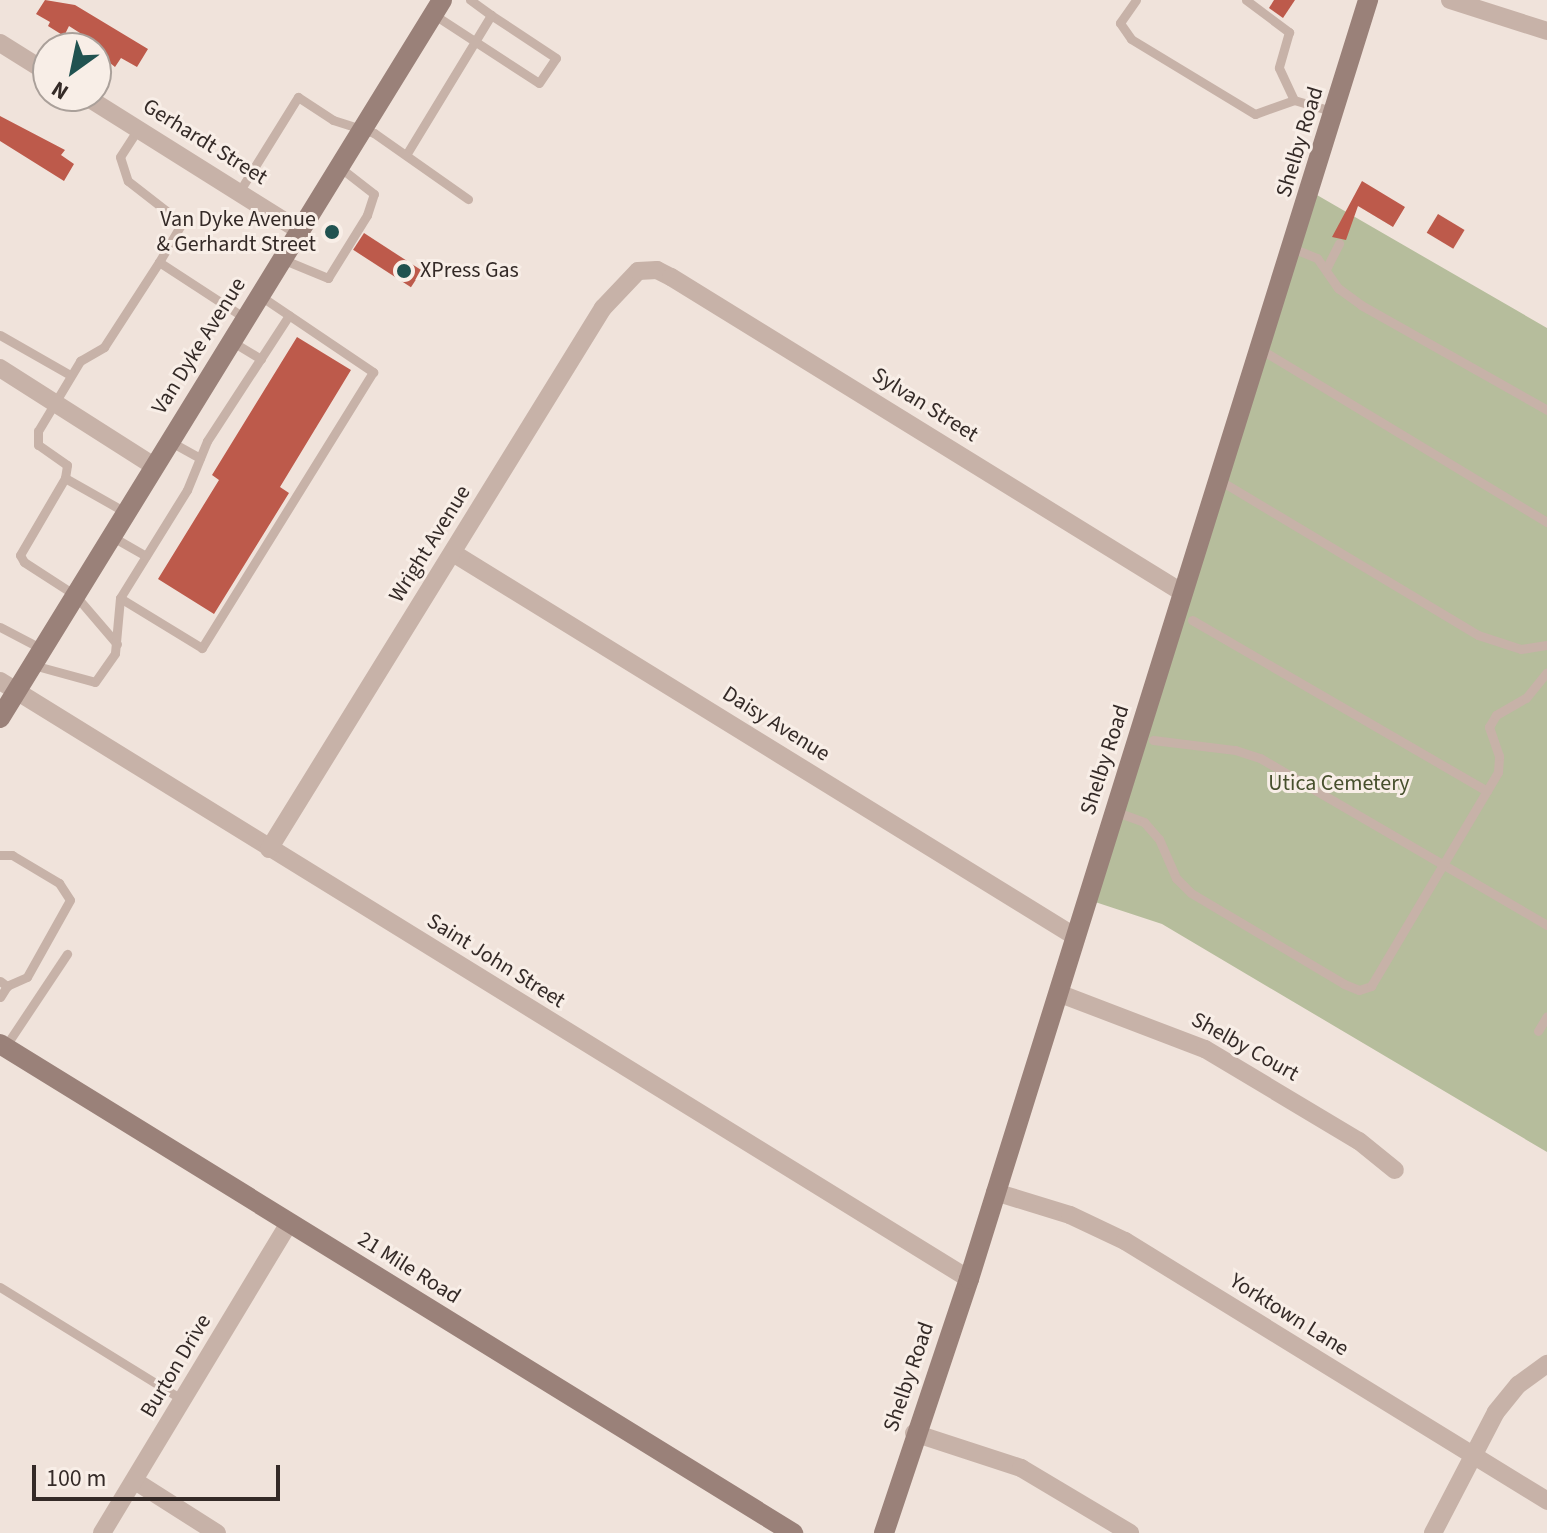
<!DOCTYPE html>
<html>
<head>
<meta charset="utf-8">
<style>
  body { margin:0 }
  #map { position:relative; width:1547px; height:1533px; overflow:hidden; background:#f0e3db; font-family:"Source Sans 3",sans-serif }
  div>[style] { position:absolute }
  .green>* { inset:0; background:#b6bd9c }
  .building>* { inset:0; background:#bd5a4b; transform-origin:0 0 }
  .lane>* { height:9px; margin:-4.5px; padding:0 4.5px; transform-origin:4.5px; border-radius:4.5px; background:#c7b2a8 }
  .street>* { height:18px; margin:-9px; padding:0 9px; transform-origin:9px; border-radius:9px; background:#c7b2a8 }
  .secondary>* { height:20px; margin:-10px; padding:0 10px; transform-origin:10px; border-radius:10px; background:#9a8179 }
  .dots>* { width:22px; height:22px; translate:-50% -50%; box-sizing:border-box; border:4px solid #f8eee7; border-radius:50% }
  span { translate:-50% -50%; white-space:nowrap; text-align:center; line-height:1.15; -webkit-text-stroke:6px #f8eee7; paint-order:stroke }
  .street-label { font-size:22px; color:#342a27 }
  .poi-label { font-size:22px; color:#342a27 }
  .right { translate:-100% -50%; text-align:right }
  .left { translate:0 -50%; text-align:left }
  .park-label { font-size:22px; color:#47502d }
  .north { position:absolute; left:32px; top:32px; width:80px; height:80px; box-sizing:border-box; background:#f8eee7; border:2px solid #aaa09a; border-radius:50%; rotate:213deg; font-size:22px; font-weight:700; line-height:32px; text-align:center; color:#342a27 }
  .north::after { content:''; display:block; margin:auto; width:28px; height:36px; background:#205250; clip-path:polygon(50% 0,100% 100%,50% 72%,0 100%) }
  .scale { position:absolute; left:32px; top:1465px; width:248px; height:36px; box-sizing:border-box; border:4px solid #342a27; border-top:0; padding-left:10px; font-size:24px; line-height:28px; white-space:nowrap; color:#342a27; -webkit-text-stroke:6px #f8eee7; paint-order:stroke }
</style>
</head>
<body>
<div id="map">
  <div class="green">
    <div style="clip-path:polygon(1310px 191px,1547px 328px,1547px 1152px,1162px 924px,1086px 899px)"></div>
  </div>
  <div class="building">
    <div style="clip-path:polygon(45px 0,75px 5px,148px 49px,137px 67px,121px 58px,115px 67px,88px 45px,91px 40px,69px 26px,64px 36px,48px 26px,50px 22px,36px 14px)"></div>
    <div style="clip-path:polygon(1274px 0,1295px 0,1283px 18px,1269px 8px)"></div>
    <div style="clip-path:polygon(0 116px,65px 150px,61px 155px,74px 164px,64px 181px,0 141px)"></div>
    <div style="clip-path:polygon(1362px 181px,1405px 207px,1393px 227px,1358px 206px,1346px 240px,1332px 237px)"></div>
    <div style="left:1438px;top:214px;width:31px;height:22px;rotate:31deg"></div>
    <div style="left:364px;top:233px;width:69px;height:20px;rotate:33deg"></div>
    <div style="clip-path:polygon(297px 337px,351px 370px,280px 487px,289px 493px,214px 614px,158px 579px,219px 480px,212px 475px)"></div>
  </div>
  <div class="lane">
    <div style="left:1136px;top:0;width:28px;rotate:125deg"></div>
    <div style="left:1120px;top:23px;width:19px;rotate:55deg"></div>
    <div style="left:1131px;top:39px;width:145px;rotate:31.2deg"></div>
    <div style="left:1255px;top:114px;width:41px;rotate:-19.7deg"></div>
    <div style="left:1294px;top:100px;width:43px;rotate:16.3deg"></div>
    <div style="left:1246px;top:0;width:54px;rotate:36.7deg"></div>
    <div style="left:1289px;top:32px;width:37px;rotate:106deg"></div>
    <div style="left:1279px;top:68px;width:35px;rotate:65deg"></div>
    <div style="left:433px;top:14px;width:126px;rotate:33.1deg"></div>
    <div style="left:539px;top:83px;width:30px;rotate:-56deg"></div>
    <div style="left:556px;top:58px;width:78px;rotate:-146.5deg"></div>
    <div style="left:138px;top:129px;width:33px;rotate:123deg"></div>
    <div style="left:120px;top:157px;width:25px;rotate:72deg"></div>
    <div style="left:128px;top:181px;width:68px;rotate:37.9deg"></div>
    <div style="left:182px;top:223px;width:45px;rotate:120.5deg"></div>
    <div style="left:406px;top:155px;width:164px;rotate:-58.7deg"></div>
    <div style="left:491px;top:15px;width:26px;rotate:-144deg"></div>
    <div style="left:239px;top:192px;width:112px;rotate:-58.2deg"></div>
    <div style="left:298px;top:97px;width:42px;rotate:33.3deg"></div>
    <div style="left:333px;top:120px;width:43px;rotate:17.6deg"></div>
    <div style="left:374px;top:133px;width:115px;rotate:35.1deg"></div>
    <div style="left:1292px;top:248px;width:27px;rotate:22deg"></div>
    <div style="left:1317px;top:258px;width:37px;rotate:55deg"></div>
    <div style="left:1338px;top:288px;width:29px;rotate:36deg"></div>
    <div style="left:1361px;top:305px;width:214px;rotate:29.4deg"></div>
    <div style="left:282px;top:259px;width:50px;rotate:22.4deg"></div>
    <div style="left:328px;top:278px;width:74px;rotate:-58.2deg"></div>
    <div style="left:367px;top:215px;width:22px;rotate:-72deg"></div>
    <div style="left:374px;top:194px;width:46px;rotate:-142.1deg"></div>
    <div style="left:1326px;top:269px;width:29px;rotate:-63deg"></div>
    <div style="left:259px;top:295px;width:138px;rotate:34deg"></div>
    <div style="left:373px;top:372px;width:325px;rotate:121.8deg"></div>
    <div style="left:202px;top:648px;width:96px;rotate:-148.6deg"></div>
    <div style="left:120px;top:598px;width:127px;rotate:-58.2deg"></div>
    <div style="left:187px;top:490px;width:53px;rotate:-67.8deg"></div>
    <div style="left:207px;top:441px;width:150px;rotate:-56.9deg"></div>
    <div style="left:0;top:335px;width:81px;rotate:29.7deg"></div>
    <div style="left:231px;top:341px;width:35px;rotate:31deg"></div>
    <div style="left:1260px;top:349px;width:335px;rotate:31.1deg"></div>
    <div style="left:171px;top:442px;width:33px;rotate:29deg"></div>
    <div style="left:65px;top:478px;width:13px;rotate:-81deg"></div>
    <div style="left:67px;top:465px;width:35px;rotate:-145deg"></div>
    <div style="left:38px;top:445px;width:14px;rotate:-90deg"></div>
    <div style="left:38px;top:431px;width:82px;rotate:-59deg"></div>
    <div style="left:80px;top:361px;width:28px;rotate:-30deg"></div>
    <div style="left:104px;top:347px;width:101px;rotate:-57.1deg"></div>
    <div style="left:159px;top:262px;width:103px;rotate:33.1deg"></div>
    <div style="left:1219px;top:480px;width:302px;rotate:30.9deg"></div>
    <div style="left:1478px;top:635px;width:45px;rotate:18deg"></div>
    <div style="left:1521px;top:649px;width:26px;rotate:-9deg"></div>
    <div style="left:111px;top:536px;width:40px;rotate:29.7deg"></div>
    <div style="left:1192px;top:620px;width:341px;rotate:30.1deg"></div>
    <div style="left:0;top:627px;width:47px;rotate:27.6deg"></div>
    <div style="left:117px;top:644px;width:65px;rotate:-130.6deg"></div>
    <div style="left:75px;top:595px;width:61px;rotate:-147.1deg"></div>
    <div style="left:24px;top:562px;width:8px;rotate:-120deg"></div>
    <div style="left:20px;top:555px;width:89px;rotate:-59.7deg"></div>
    <div style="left:65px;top:478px;width:69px;rotate:29.5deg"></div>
    <div style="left:33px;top:665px;width:64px;rotate:15.3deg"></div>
    <div style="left:95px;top:682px;width:35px;rotate:-55deg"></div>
    <div style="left:115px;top:653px;width:55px;rotate:-84.8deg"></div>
    <div style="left:1153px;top:740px;width:83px;rotate:7deg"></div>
    <div style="left:1235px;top:750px;width:26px;rotate:18deg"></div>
    <div style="left:1260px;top:758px;width:332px;rotate:30.2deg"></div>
    <div style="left:1114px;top:811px;width:32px;rotate:20deg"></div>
    <div style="left:1144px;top:822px;width:23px;rotate:49deg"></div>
    <div style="left:1159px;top:839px;width:43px;rotate:66.4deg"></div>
    <div style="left:1176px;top:878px;width:21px;rotate:45deg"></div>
    <div style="left:1191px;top:893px;width:178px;rotate:30.7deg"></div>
    <div style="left:1344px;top:984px;width:16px;rotate:22deg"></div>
    <div style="left:1359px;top:990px;width:13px;rotate:-18deg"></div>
    <div style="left:1371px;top:986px;width:249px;rotate:-59.3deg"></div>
    <div style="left:1498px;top:772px;width:16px;rotate:-86deg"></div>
    <div style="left:1499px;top:756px;width:31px;rotate:-109deg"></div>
    <div style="left:1489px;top:727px;width:14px;rotate:-60deg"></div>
    <div style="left:1496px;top:715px;width:34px;rotate:-30deg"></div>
    <div style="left:1526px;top:698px;width:33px;rotate:-51deg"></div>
    <div style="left:0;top:855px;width:12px"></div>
    <div style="left:12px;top:855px;width:55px;rotate:30.8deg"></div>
    <div style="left:59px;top:883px;width:20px;rotate:57deg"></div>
    <div style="left:70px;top:900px;width:88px;rotate:119.2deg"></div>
    <div style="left:27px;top:977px;width:22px;rotate:156deg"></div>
    <div style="left:0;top:981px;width:9px;rotate:36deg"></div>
    <div style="left:7px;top:986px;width:13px;rotate:122deg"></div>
    <div style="left:1538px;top:1031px;width:17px;rotate:-59deg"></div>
    <div style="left:5px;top:1047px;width:112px;rotate:-56.3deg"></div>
    <div style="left:0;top:1287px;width:215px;rotate:31.7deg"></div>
  </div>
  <div class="street">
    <div style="left:1450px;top:0;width:102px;rotate:17.7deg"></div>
    <div style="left:0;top:43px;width:57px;rotate:32deg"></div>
    <div style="left:85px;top:96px;width:252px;rotate:32.1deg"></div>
    <div style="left:0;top:368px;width:183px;rotate:32.5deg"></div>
    <div style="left:453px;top:553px;width:730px;rotate:31.66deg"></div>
    <div style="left:0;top:681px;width:1139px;rotate:31.68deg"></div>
    <div style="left:269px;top:849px;width:636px;rotate:-58.31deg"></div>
    <div style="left:603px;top:308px;width:51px;rotate:-46.6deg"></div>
    <div style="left:638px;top:271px;width:19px;rotate:-3deg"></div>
    <div style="left:657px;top:270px;width:16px;rotate:27deg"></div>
    <div style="left:671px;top:277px;width:602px;rotate:31.68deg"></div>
    <div style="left:1058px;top:993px;width:157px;rotate:20.9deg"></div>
    <div style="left:1205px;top:1049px;width:179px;rotate:30.9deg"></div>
    <div style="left:1359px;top:1141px;width:46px;rotate:38.9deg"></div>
    <div style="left:995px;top:1192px;width:78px;rotate:17deg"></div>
    <div style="left:1070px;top:1215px;width:61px;rotate:25.3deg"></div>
    <div style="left:1125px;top:1241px;width:496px;rotate:31.6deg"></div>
    <div style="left:914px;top:1433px;width:113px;rotate:18.1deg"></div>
    <div style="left:1021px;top:1468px;width:127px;rotate:30.8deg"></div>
    <div style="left:135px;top:1481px;width:97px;rotate:32.4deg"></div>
    <div style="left:102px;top:1533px;width:362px;rotate:-58.9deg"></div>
    <div style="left:1433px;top:1533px;width:136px;rotate:-62.5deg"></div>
    <div style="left:1496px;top:1412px;width:35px;rotate:-51deg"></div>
    <div style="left:1518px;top:1385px;width:36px;rotate:-36deg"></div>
  </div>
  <div class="secondary">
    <div style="left:0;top:718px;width:843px;rotate:-58.38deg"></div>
    <div style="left:0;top:1044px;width:932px;rotate:31.66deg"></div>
    <div style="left:884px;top:1533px;width:268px;rotate:-71.5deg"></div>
    <div style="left:969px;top:1279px;width:1340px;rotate:-72.67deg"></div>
  </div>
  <div class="dots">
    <div style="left:332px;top:232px;background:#205250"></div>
    <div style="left:404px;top:271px;background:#205250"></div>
  </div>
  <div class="street-label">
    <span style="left:205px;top:142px;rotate:32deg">Gerhardt Street</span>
    <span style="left:1300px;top:142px;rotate:-73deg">Shelby Road</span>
    <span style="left:199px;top:346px;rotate:-58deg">Van Dyke Avenue</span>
    <span style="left:925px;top:405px;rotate:32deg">Sylvan Street</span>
    <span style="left:430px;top:544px;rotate:-58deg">Wright Avenue</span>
    <span style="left:776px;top:724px;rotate:32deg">Daisy Avenue</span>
    <span style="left:1105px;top:760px;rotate:-72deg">Shelby Road</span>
    <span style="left:496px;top:961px;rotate:32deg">Saint John Street</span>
    <span style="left:1245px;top:1047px;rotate:29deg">Shelby Court</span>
    <span style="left:409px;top:1268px;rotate:32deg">21 Mile Road</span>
    <span style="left:1289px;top:1315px;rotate:32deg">Yorktown Lane</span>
    <span style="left:176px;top:1366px;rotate:-59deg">Burton Drive</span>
    <span style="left:909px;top:1377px;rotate:-71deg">Shelby Road</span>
  </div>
  <div class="poi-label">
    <span class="right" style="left:316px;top:232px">Van Dyke Avenue<br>&amp; Gerhardt Street</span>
    <span class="left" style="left:420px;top:271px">XPress Gas</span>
  </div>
  <div class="park-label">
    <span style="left:1339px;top:784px">Utica Cemetery</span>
  </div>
  <div class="north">N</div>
  <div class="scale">100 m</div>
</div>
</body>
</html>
